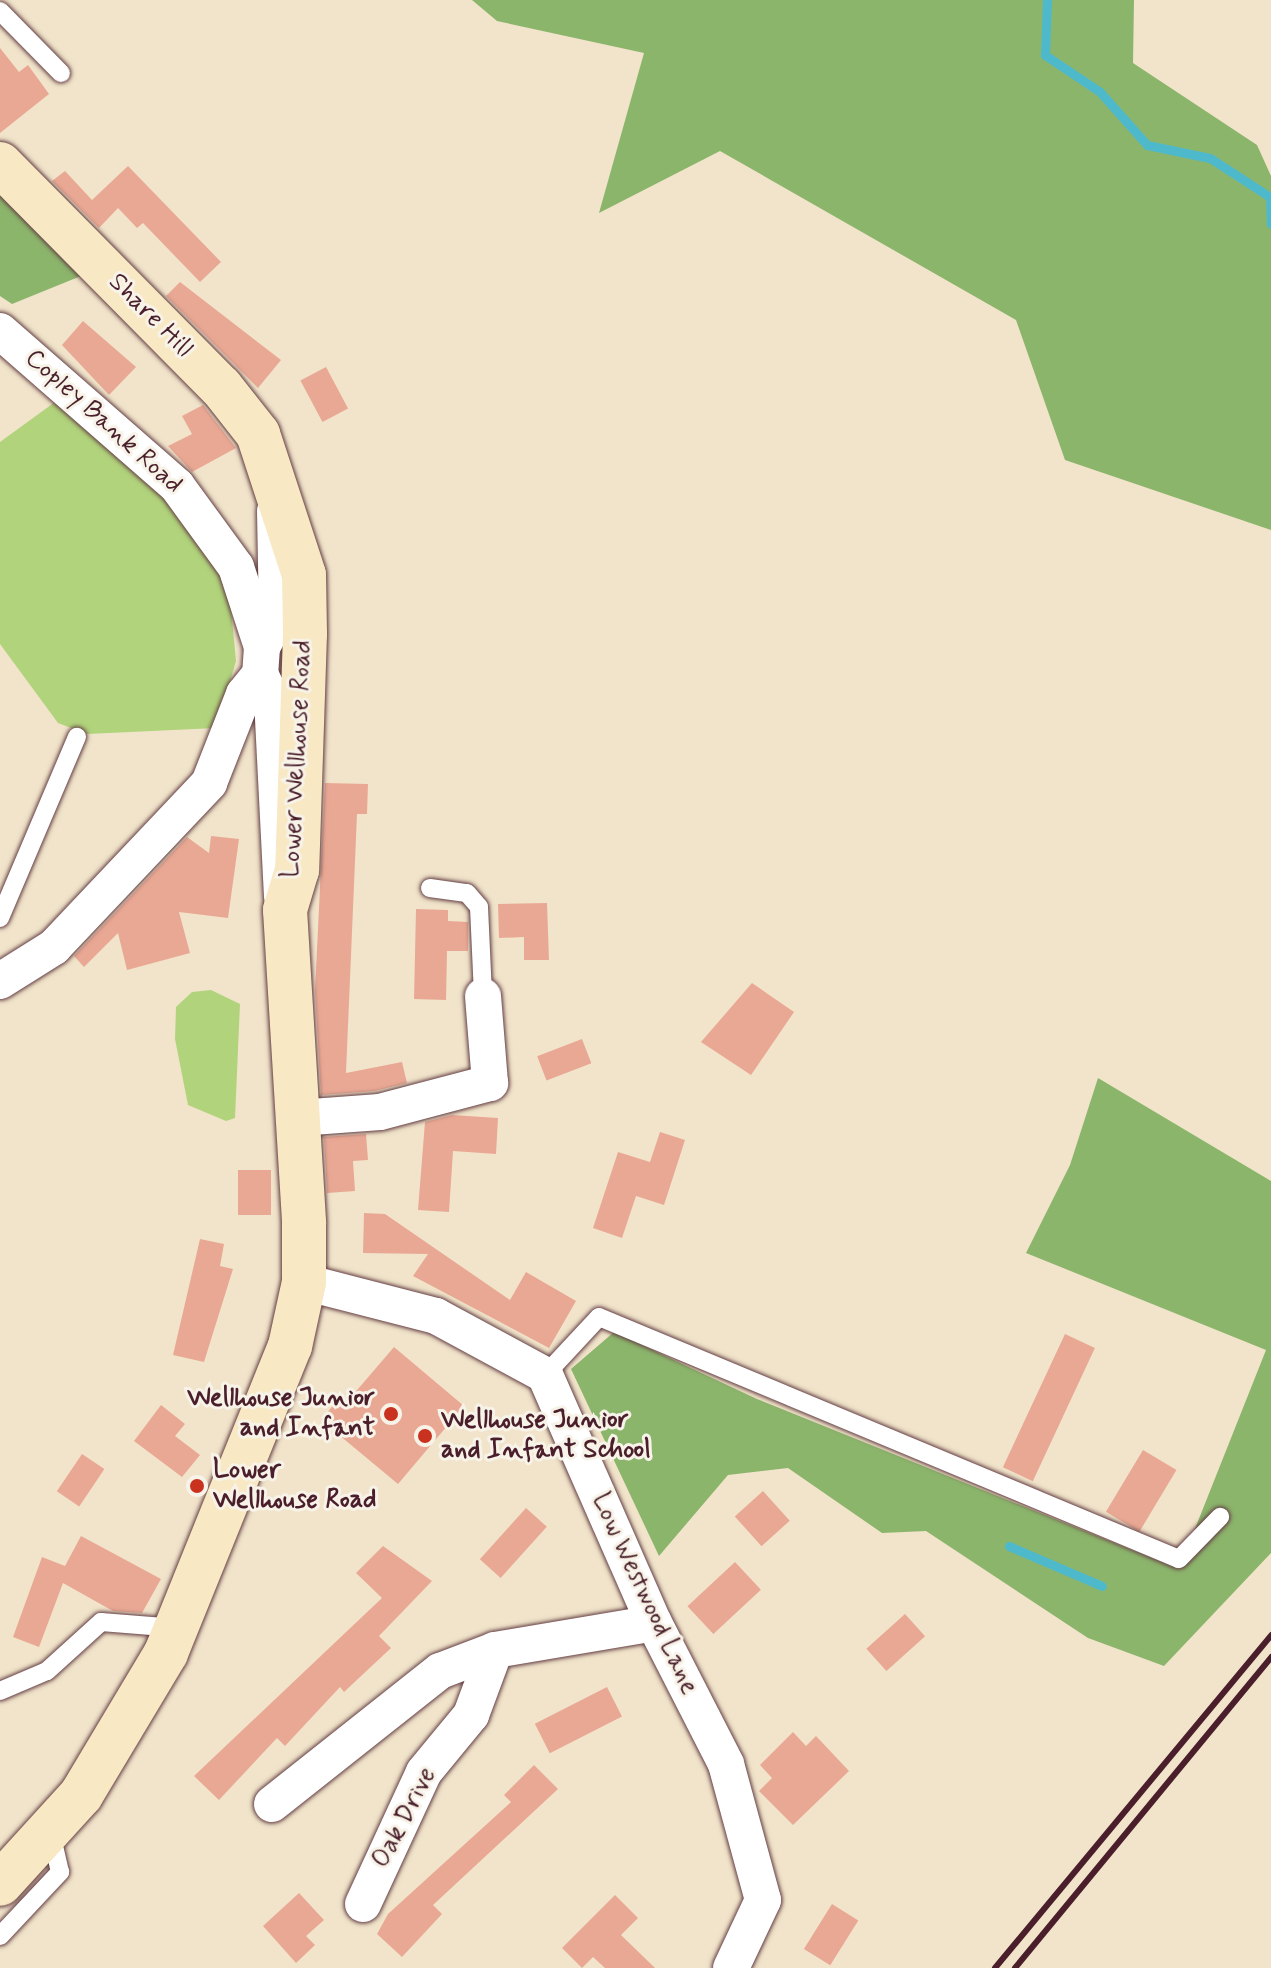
<!DOCTYPE html>
<html>
<head>
<meta charset="utf-8">
<style>
  body { margin:0 }
  #map { position:relative; width:1271px; height:1968px; overflow:hidden; background:#f1e4ca; font-family:Mynerve,sans-serif }
  div>[style] { position:absolute }
  .green>* { inset:0; background:#b1d37c }
  .forest>* { inset:0; background:#8cb56c }
  .stream>* { height:9px; margin:-4.5px; padding:0 4.5px; transform-origin:4.5px; border-radius:4.5px; background:#4fb9cc }
  .building>* { inset:0; background:#e9a894; transform-origin:0 0 }
  .roads { filter:drop-shadow(0 0 2px #633d43) drop-shadow(0 0 2px #633d43) }
  .lane>* { height:18px; margin:-9px; padding:0 9px; transform-origin:9px; border-radius:9px; background:#fff }
  .street>* { height:36px; margin:-18px; padding:0 18px; transform-origin:18px; border-radius:18px; background:#fff }
  .secondary>* { height:44px; margin:-22px; padding:0 22px; transform-origin:22px; border-radius:22px; background:#f8e8c3 }
  .rail>* { height:6px; margin:-3px; padding:0 3px; transform-origin:3px; border-radius:3px; background:#4a1f2b }
  .dots>* { width:22px; height:22px; translate:-50% -50%; box-sizing:border-box; border:4px solid #f7f3e8; border-radius:50% }
  span { translate:-50% -50%; white-space:nowrap; text-align:center; line-height:1.15; -webkit-text-stroke:6px #f7f3e8; paint-order:stroke }
  .street-label { font-size:26px; color:#4a1f2b }
  .poi-label { font-size:26px; color:#4a1f2b; font-weight:700 }
  .right { translate:-100% -50%; text-align:right }
  .left { translate:0 -50%; text-align:left }
</style>
</head>
<body>
<div id="map">
  <div class="green">
    <div style="clip-path:polygon(55px 402px,172px 505px,229px 589px,236px 661px,216px 728px,87px 734px,58px 723px,0 644px,0 442px)"></div>
    <div style="clip-path:polygon(211px 990px,240px 1004px,235px 1118px,226px 1121px,188px 1105px,175px 1039px,176px 1007px,192px 992px)"></div>
  </div>
  <div class="forest">
    <div style="clip-path:polygon(472px 0,1134px 0,1133px 63px,1257px 145px,1271px 176px,1271px 530px,1065px 460px,1016px 320px,720px 151px,599px 213px,644px 53px,497px 21px)"></div>
    <div style="clip-path:polygon(0 183px,81px 276px,12px 304px,0 296px)"></div>
    <div style="clip-path:polygon(1098px 1078px,1271px 1181px,1271px 1553px,1164px 1666px,1088px 1638px,926px 1531px,882px 1533px,788px 1468px,728px 1475px,659px 1556px,571px 1369px,614px 1332px,757px 1399px,1179px 1569px,1266px 1350px,1026px 1253px,1070px 1165px)"></div>
  </div>
  <div class="stream">
    <div style="left:1047px;top:0;width:55px;rotate:92.1deg"></div>
    <div style="left:1045px;top:55px;width:66px;rotate:33.9deg"></div>
    <div style="left:1100px;top:92px;width:71px;rotate:48.4deg"></div>
    <div style="left:1147px;top:145px;width:64px;rotate:11.7deg"></div>
    <div style="left:1210px;top:158px;width:72px;rotate:33deg"></div>
    <div style="left:1270px;top:197px;width:27px;rotate:88deg"></div>
    <div style="left:1009px;top:1546px;width:101px;rotate:23.3deg"></div>
  </div>
  <div class="building">
    <div style="clip-path:polygon(0 48px,19px 72px,28px 65px,49px 94px,0 133px)"></div>
    <div style="clip-path:polygon(128px 166px,221px 262px,200px 282px,143px 223px,137px 228px,118px 208px,99px 228px,52px 181px,65px 171px,92px 200px)"></div>
    <div style="clip-path:polygon(180px 282px,281px 360px,258px 388px,166px 296px)"></div>
    <div style="clip-path:polygon(83px 321px,136px 367px,109px 395px,62px 345px)"></div>
    <div style="left:326px;top:367px;width:47px;height:29px;rotate:62deg"></div>
    <div style="clip-path:polygon(203px 405px,236px 448px,192px 472px,168px 446px,192px 434px,182px 416px)"></div>
    <div style="clip-path:polygon(325px 783px,368px 784px,367px 814px,357px 814px,346px 1073px,402px 1062px,407px 1083px,375px 1091px,321px 1095px,315px 991px)"></div>
    <div style="clip-path:polygon(211px 836px,239px 839px,228px 918px,179px 912px,190px 953px,127px 970px,118px 933px,84px 967px,74px 956px,187px 837px,209px 853px)"></div>
    <div style="clip-path:polygon(547px 903px,549px 960px,524px 960px,524px 937px,499px 938px,498px 904px)"></div>
    <div style="clip-path:polygon(416px 909px,448px 910px,448px 921px,468px 922px,468px 951px,447px 951px,446px 1000px,414px 999px)"></div>
    <div style="clip-path:polygon(752px 983px,794px 1012px,751px 1075px,701px 1042px)"></div>
    <div style="left:582px;top:1039px;width:26px;height:48px;rotate:69deg"></div>
    <div style="clip-path:polygon(452px 1115px,498px 1118px,496px 1154px,453px 1151px,449px 1212px,418px 1210px,425px 1122px)"></div>
    <div style="clip-path:polygon(660px 1132px,685px 1140px,664px 1205px,636px 1196px,622px 1238px,593px 1228px,618px 1152px,650px 1162px)"></div>
    <div style="clip-path:polygon(366px 1134px,368px 1160px,353px 1161px,355px 1191px,327px 1193px,324px 1137px)"></div>
    <div style="left:238px;top:1170px;width:33px;height:45px"></div>
    <div style="clip-path:polygon(364px 1213px,385px 1214px,510px 1300px,526px 1272px,576px 1301px,549px 1348px,413px 1276px,428px 1254px,363px 1253px)"></div>
    <div style="clip-path:polygon(200px 1239px,224px 1244px,220px 1266px,233px 1269px,204px 1362px,173px 1355px)"></div>
    <div style="left:1065px;top:1334px;width:33px;height:147px;rotate:25deg"></div>
    <div style="clip-path:polygon(394px 1347px,464px 1406px,398px 1484px,321px 1420px,340px 1397px,346px 1403px)"></div>
    <div style="clip-path:polygon(161px 1405px,185px 1424px,175px 1436px,200px 1455px,182px 1477px,134px 1441px)"></div>
    <div style="left:1143px;top:1450px;width:39px;height:72px;rotate:31deg"></div>
    <div style="left:82px;top:1454px;width:27px;height:45px;rotate:34deg"></div>
    <div style="left:763px;top:1491px;width:40px;height:38px;rotate:48deg"></div>
    <div style="left:526px;top:1508px;width:28px;height:69px;rotate:42deg"></div>
    <div style="clip-path:polygon(81px 1536px,161px 1579px,142px 1613px,113px 1611px,63px 1583px,39px 1647px,13px 1637px,42px 1557px,65px 1566px)"></div>
    <div style="clip-path:polygon(383px 1546px,432px 1581px,379px 1636px,391px 1648px,344px 1692px,340px 1687px,285px 1746px,277px 1738px,219px 1800px,194px 1776px,382px 1598px,356px 1573px)"></div>
    <div style="left:735px;top:1562px;width:38px;height:65px;rotate:47deg"></div>
    <div style="left:905px;top:1614px;width:30px;height:52px;rotate:48deg"></div>
    <div style="left:607px;top:1687px;width:33px;height:81px;rotate:63deg"></div>
    <div style="clip-path:polygon(793px 1732px,806px 1746px,816px 1736px,849px 1771px,793px 1825px,759px 1791px,772px 1778px,760px 1765px)"></div>
    <div style="clip-path:polygon(534px 1765px,558px 1789px,433px 1905px,442px 1914px,402px 1957px,377px 1934px,388px 1914px,511px 1802px,504px 1795px)"></div>
    <div style="clip-path:polygon(299px 1893px,324px 1920px,306px 1936px,315px 1945px,296px 1963px,263px 1926px)"></div>
    <div style="clip-path:polygon(615px 1895px,638px 1918px,621px 1935px,655px 1968px,605px 1968px,593px 1957px,582px 1968px,562px 1948px)"></div>
    <div style="left:832px;top:1904px;width:31px;height:53px;rotate:32deg"></div>
  </div>
  <div class="roads">
    <div class="lane">
      <div style="left:0;top:11px;width:87px;rotate:45.5deg"></div>
      <div style="left:430px;top:888px;width:37px;rotate:8deg"></div>
      <div style="left:467px;top:893px;width:18px;rotate:49deg"></div>
      <div style="left:479px;top:907px;width:89px;rotate:87.4deg"></div>
      <div style="left:0;top:918px;width:197px;rotate:-67deg"></div>
      <div style="left:545px;top:1375px;width:79px;rotate:-47deg"></div>
      <div style="left:599px;top:1317px;width:628px;rotate:22.65deg"></div>
      <div style="left:1179px;top:1559px;width:59px;rotate:-45.7deg"></div>
      <div style="left:0;top:1691px;width:51px;rotate:-23.1deg"></div>
      <div style="left:47px;top:1671px;width:73px;rotate:-42.2deg"></div>
      <div style="left:101px;top:1622px;width:76px;rotate:4.5deg"></div>
      <div style="left:0;top:1936px;width:88px;rotate:-46.8deg"></div>
      <div style="left:60px;top:1872px;width:40px;rotate:-103deg"></div>
    </div>
    <div class="street">
      <div style="left:0;top:331px;width:235px;rotate:41.2deg"></div>
      <div style="left:177px;top:486px;width:100px;rotate:53.9deg"></div>
      <div style="left:236px;top:567px;width:84px;rotate:72deg"></div>
      <div style="left:275px;top:511px;width:107px;rotate:88.9deg"></div>
      <div style="left:277px;top:618px;width:33px;rotate:117deg"></div>
      <div style="left:262px;top:647px;width:27px;rotate:94deg"></div>
      <div style="left:260px;top:674px;width:28px;rotate:64deg"></div>
      <div style="left:272px;top:699px;width:198px;rotate:87.1deg"></div>
      <div style="left:0;top:981px;width:64px;rotate:-32.2deg"></div>
      <div style="left:54px;top:947px;width:226px;rotate:-46.6deg"></div>
      <div style="left:209px;top:783px;width:96px;rotate:-68.5deg"></div>
      <div style="left:244px;top:694px;width:26px;rotate:-51deg"></div>
      <div style="left:298px;top:1118px;width:82px;rotate:-4.2deg"></div>
      <div style="left:380px;top:1112px;width:114px;rotate:-14.8deg"></div>
      <div style="left:490px;top:1083px;width:87px;rotate:-94.6deg"></div>
      <div style="left:304px;top:1282px;width:136px;rotate:14.4deg"></div>
      <div style="left:436px;top:1316px;width:124px;rotate:28.4deg"></div>
      <div style="left:545px;top:1375px;width:271px;rotate:66.3deg"></div>
      <div style="left:654px;top:1623px;width:158px;rotate:62.9deg"></div>
      <div style="left:726px;top:1764px;width:141px;rotate:74.8deg"></div>
      <div style="left:763px;top:1900px;width:75px;rotate:115.2deg"></div>
      <div style="left:272px;top:1804px;width:214px;rotate:-38.4deg"></div>
      <div style="left:440px;top:1671px;width:59px;rotate:-20.9deg"></div>
      <div style="left:363px;top:1904px;width:145px;rotate:-65.2deg"></div>
      <div style="left:424px;top:1772px;width:74px;rotate:-50.5deg"></div>
      <div style="left:471px;top:1715px;width:69px;rotate:-69.7deg"></div>
      <div style="left:495px;top:1650px;width:161px;rotate:-9.6deg"></div>
    </div>
    <div class="secondary">
      <div style="left:0;top:164px;width:314px;rotate:45.3deg"></div>
      <div style="left:221px;top:387px;width:60px;rotate:51.8deg"></div>
      <div style="left:258px;top:434px;width:148px;rotate:71.9deg"></div>
      <div style="left:304px;top:575px;width:59px;rotate:89deg"></div>
      <div style="left:305px;top:634px;width:236px;rotate:91.9deg"></div>
      <div style="left:297px;top:870px;width:42px;rotate:106.7deg"></div>
      <div style="left:285px;top:910px;width:314px;rotate:86.5deg"></div>
      <div style="left:304px;top:1223px;width:59px;rotate:90deg"></div>
      <div style="left:304px;top:1282px;width:66px;rotate:102.3deg"></div>
      <div style="left:290px;top:1346px;width:331px;rotate:112deg"></div>
      <div style="left:166px;top:1653px;width:165px;rotate:120.9deg"></div>
      <div style="left:81px;top:1795px;width:120px;rotate:132.3deg"></div>
    </div>
  </div>
  <div class="rail">
    <div style="left:995px;top:1968px;width:433px;rotate:-50.3deg"></div>
    <div style="left:1015px;top:1968px;width:403px;rotate:-50.5deg"></div>
  </div>
  <div class="dots">
    <div style="left:391px;top:1414px;background:#c8321e"></div>
    <div style="left:425px;top:1436px;background:#c8321e"></div>
    <div style="left:197px;top:1486px;background:#c8321e"></div>
  </div>
  <div class="street-label">
    <span style="left:150px;top:316px;rotate:45deg">Share Hill</span>
    <span style="left:103px;top:422px;rotate:42deg">Copley Bank Road</span>
    <span style="left:298px;top:759px;rotate:-87deg">Lower Wellhouse Road</span>
    <span style="left:644px;top:1594px;rotate:65deg">Low Westwood Lane</span>
    <span style="left:405px;top:1818px;rotate:-63deg">Oak Drive</span>
  </div>
  <div class="poi-label">
    <span class="right" style="left:375px;top:1414px">Wellhouse Junior<br>and Infant</span>
    <span class="left" style="left:441px;top:1436px">Wellhouse Junior<br>and Infant School</span>
    <span class="left" style="left:213px;top:1486px">Lower<br>Wellhouse Road</span>
  </div>
</div>
</body>
</html>
